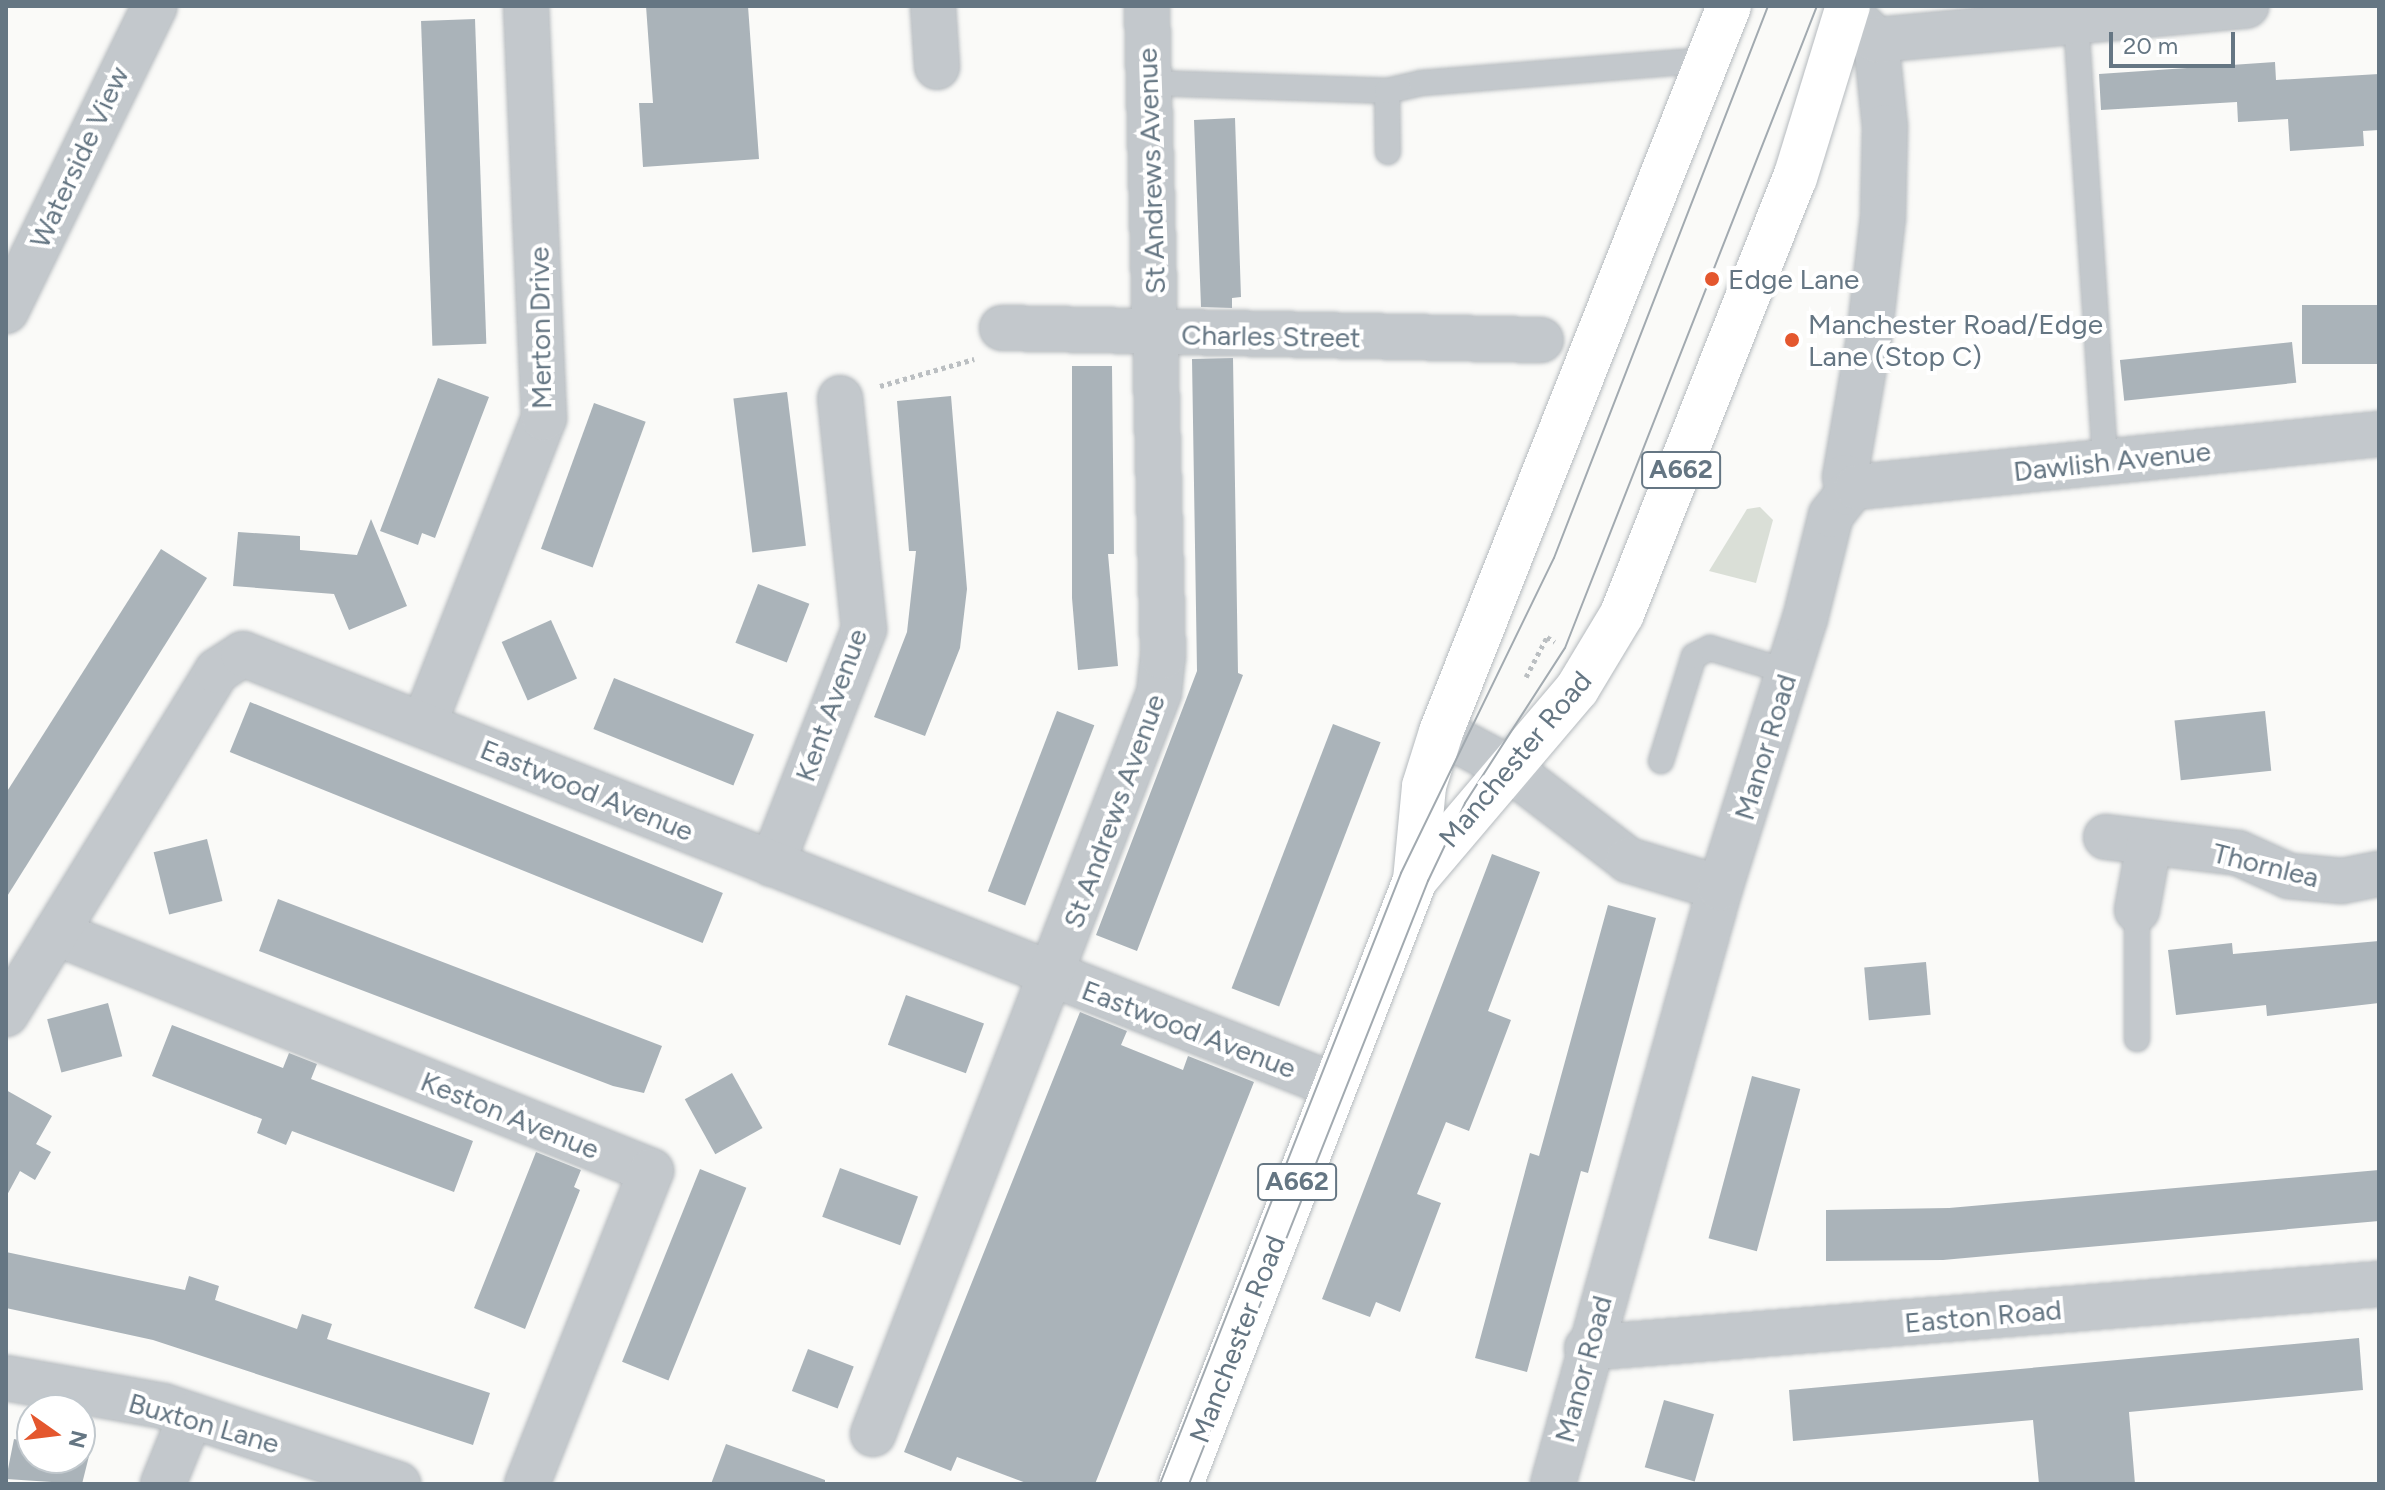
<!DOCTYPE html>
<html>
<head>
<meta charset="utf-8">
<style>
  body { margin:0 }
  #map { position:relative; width:2385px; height:1490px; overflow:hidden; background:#fafaf8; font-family:Figtree,sans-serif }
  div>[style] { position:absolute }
  .green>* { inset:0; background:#dadfd7 }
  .building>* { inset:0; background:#aab3b9; transform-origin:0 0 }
  .path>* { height:5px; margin-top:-2.5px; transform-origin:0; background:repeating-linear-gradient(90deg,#bbbfc2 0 4px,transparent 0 8px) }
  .roads { filter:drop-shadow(0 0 2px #b5babe) drop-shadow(0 0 2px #b5babe) }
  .lane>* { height:24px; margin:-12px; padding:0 12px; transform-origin:12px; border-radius:12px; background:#c3c8cc }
  .street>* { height:44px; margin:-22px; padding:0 22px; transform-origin:22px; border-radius:22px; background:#c3c8cc }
  .primary>* { height:44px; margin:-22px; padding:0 22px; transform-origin:22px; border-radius:22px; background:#fff }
  .tram>* { height:2px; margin:-1px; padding:0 1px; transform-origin:1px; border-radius:1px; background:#a2aab0 }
  .dots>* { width:22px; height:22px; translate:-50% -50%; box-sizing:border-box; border:4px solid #fff; border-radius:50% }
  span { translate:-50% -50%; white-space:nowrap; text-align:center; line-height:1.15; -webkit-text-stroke:8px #fff; paint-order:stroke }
  .shield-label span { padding:2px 6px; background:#fff; border:2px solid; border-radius:6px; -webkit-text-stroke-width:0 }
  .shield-label { font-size:26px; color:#657683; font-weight:700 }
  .street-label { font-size:28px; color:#657683 }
  .poi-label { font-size:28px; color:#657683 }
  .left { translate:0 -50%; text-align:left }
  .frame { position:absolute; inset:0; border:8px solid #657683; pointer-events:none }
  .north { position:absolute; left:16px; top:1394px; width:80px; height:80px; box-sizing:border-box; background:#fff; border:2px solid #c1c8cd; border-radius:50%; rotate:104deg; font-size:22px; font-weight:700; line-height:32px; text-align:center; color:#657683 }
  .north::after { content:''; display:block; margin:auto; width:28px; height:36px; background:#e4572e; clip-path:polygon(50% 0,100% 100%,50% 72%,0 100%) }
  .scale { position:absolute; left:2109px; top:32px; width:126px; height:36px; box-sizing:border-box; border:4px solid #657683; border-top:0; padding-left:10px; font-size:24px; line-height:28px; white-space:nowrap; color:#657683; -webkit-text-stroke:6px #fff; paint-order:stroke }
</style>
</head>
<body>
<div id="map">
  <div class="green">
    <div style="clip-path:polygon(1760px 507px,1773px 520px,1756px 583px,1709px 571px,1747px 509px)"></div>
  </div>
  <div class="building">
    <div style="clip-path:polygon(646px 6px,748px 6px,759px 159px,643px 167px,639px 103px,653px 103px)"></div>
    <div style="left:475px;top:19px;width:325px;height:54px;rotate:88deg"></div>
    <div style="clip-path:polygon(2275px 62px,2276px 80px,2379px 74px,2379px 130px,2363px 131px,2364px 146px,2290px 151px,2288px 119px,2238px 122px,2237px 102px,2101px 110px,2099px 74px)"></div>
    <div style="clip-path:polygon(1235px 118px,1241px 297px,1232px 298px,1232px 308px,1201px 307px,1194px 120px)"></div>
    <div style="left:2379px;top:305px;width:59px;height:77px;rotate:90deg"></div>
    <div style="left:2292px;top:342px;width:41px;height:173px;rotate:84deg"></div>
    <div style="clip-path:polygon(1233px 358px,1238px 673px,1243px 675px,1137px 951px,1096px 935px,1197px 671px,1192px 359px)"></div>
    <div style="clip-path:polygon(1072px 366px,1112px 366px,1114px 554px,1108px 554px,1118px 666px,1078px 670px,1072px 598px)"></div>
    <div style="clip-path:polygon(438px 378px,489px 397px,435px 538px,422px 533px,418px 545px,380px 531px)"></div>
    <div style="left:787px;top:392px;width:155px;height:54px;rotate:83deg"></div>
    <div style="clip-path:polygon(951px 396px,967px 589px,960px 648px,925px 736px,874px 717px,907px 632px,916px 551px,909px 551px,897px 401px)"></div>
    <div style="left:594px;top:403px;width:55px;height:155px;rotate:20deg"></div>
    <div style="clip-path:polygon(371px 519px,407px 606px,349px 630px,334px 594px,233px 586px,238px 532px,300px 536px,300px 550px,357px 555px)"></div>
    <div style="clip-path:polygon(161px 549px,207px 578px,6px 898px,6px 793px)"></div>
    <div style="left:758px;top:584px;width:55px;height:63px;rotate:21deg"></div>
    <div style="left:551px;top:620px;width:64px;height:54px;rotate:66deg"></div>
    <div style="left:614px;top:678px;width:151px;height:55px;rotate:22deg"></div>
    <div style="left:250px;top:702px;width:510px;height:54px;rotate:22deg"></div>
    <div style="left:1057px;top:711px;width:40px;height:193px;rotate:21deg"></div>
    <div style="left:2265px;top:711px;width:60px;height:91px;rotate:84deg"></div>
    <div style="left:1333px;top:724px;width:51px;height:283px;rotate:21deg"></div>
    <div style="left:207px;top:839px;width:64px;height:55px;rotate:76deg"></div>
    <div style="clip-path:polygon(1492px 854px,1540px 872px,1488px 1011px,1511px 1020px,1469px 1131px,1446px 1122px,1417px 1194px,1441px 1203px,1400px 1312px,1376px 1302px,1370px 1317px,1322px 1299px)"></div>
    <div style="clip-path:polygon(278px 899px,662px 1046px,644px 1093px,613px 1086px,259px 951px)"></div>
    <div style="clip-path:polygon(1608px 905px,1656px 918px,1588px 1173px,1581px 1171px,1527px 1372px,1475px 1358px,1530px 1153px,1539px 1156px)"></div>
    <div style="clip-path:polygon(2379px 941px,2379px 1003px,2267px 1016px,2266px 1005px,2176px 1015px,2168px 950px,2232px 943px,2233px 954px)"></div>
    <div style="left:1926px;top:962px;width:53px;height:62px;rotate:85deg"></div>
    <div style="left:906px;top:995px;width:83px;height:53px;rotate:20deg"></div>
    <div style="left:108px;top:1003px;width:55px;height:63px;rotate:75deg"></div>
    <div style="clip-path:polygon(1080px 1012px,1127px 1031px,1121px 1045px,1183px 1070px,1188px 1056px,1254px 1082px,1095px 1484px,1029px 1484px,957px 1457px,951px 1471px,904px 1452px)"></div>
    <div style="clip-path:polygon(172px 1025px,283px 1068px,289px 1053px,317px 1064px,311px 1079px,473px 1141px,454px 1192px,292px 1131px,286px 1145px,257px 1133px,262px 1119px,152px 1076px)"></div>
    <div style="left:732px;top:1073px;width:63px;height:54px;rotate:61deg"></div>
    <div style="left:1752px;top:1076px;width:50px;height:168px;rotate:15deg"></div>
    <div style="clip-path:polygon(6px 1090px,52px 1116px,36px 1144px,51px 1152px,35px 1180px,20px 1171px,6px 1197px)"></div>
    <div style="clip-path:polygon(536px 1152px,581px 1170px,574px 1187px,580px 1190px,525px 1329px,474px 1308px)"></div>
    <div style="left:840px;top:1168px;width:83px;height:52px;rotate:20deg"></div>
    <div style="left:700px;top:1169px;width:50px;height:208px;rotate:22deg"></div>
    <div style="clip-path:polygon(2379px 1170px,2379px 1221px,1943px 1260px,1826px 1261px,1826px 1210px,1949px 1208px)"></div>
    <div style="clip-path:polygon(6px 1252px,185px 1290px,189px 1276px,219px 1286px,215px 1300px,297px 1329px,302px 1314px,332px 1324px,327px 1339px,490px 1393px,473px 1445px,153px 1340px,6px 1308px)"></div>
    <div style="clip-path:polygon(2359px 1338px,2363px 1390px,2129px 1412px,2135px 1484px,2039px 1484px,2033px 1420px,1793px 1441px,1789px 1390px)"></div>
    <div style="left:808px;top:1349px;width:49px;height:45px;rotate:21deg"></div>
    <div style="left:1664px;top:1400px;width:52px;height:70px;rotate:16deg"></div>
    <div style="clip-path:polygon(14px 1439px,32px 1443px,32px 1458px,89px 1456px,82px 1484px,6px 1479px)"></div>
    <div style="clip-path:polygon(726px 1444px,825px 1480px,825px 1484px,711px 1484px)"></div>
  </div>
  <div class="path">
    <div style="left:880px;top:386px;width:98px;rotate:-16deg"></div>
    <div style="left:1526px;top:677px;width:45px;rotate:-62.3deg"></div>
    <div style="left:1547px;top:637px;width:9px;rotate:32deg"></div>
  </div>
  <div class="roads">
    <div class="lane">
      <div style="left:2076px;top:21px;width:442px;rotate:86.2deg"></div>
      <div style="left:1149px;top:83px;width:238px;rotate:1.9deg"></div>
      <div style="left:1387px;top:91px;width:61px;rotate:89.1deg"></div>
      <div style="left:1387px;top:91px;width:35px;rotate:-13deg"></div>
      <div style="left:1421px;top:83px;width:288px;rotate:-4.6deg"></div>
      <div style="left:1661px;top:761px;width:110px;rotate:-72.6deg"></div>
      <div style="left:1694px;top:656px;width:18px;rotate:-27deg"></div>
      <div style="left:1710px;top:648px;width:83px;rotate:16.9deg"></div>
      <div style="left:2137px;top:910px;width:129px;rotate:90deg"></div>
    </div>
    <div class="street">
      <div style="left:933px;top:6px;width:61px;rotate:86.2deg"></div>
      <div style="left:1847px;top:11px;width:41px;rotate:45deg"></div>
      <div style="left:1876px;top:40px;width:87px;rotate:84.1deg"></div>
      <div style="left:1885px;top:127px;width:90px;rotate:91.3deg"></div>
      <div style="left:1883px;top:217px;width:122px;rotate:96.6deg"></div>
      <div style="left:1869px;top:338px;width:141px;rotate:99.8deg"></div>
      <div style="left:1845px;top:477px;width:16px;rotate:79deg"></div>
      <div style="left:1876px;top:40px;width:372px;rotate:-5.3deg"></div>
      <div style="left:6px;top:311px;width:339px;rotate:-64deg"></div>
      <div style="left:1002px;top:328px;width:539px;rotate:1.28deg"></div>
      <div style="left:424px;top:724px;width:329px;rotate:-68.6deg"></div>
      <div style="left:544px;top:418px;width:412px;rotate:-92.5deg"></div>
      <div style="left:1441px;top:732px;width:75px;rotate:27.9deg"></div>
      <div style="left:1507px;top:767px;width:153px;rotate:37.5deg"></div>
      <div style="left:1628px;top:860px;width:96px;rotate:16.9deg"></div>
      <div style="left:2106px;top:837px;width:133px;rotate:6.9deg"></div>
      <div style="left:2238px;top:853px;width:56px;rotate:24.3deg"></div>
      <div style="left:2289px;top:876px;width:53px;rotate:5.4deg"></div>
      <div style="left:2342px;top:881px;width:38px;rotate:-11deg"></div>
      <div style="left:772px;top:864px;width:252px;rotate:-68.6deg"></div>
      <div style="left:864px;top:629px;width:232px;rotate:-95.9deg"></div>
      <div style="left:2137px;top:910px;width:67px;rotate:-79.7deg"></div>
      <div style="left:56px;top:933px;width:641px;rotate:21.8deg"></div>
      <div style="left:651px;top:1171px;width:337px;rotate:111.6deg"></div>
      <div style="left:6px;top:1014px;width:403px;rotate:-58.4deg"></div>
      <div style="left:217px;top:671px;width:31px;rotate:-33deg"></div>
      <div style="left:243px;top:654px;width:1174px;rotate:21.58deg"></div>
      <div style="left:1587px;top:1348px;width:795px;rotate:-4.62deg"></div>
      <div style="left:6px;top:1378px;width:159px;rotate:10.1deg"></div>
      <div style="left:163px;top:1406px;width:248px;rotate:18.4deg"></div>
      <div style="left:873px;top:1434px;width:794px;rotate:-68.9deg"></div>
      <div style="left:1159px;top:693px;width:36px;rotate:-84deg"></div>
      <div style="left:1163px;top:657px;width:651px;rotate:-91.41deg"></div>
      <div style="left:163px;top:1484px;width:74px;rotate:-67.9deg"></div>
      <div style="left:1553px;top:1484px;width:619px;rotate:-74.35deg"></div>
      <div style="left:1720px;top:888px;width:282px;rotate:-72.5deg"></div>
      <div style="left:1805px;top:619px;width:107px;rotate:-76deg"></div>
      <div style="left:1831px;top:515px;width:28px;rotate:-52deg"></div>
      <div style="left:1848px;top:493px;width:11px;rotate:-34deg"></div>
      <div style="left:1857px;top:487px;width:525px;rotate:-5.8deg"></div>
    </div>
    <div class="primary">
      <div style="left:1415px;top:880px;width:250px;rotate:-49.7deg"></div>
      <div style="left:1577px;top:689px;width:87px;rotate:-59deg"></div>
      <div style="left:1622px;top:614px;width:469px;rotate:-68.4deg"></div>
      <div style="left:1795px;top:178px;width:180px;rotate:-72.9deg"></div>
      <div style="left:1181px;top:1484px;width:648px;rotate:-68.82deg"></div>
      <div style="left:1415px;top:880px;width:94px;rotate:-84.5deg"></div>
      <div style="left:1424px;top:786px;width:57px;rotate:-72.5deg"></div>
      <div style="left:1441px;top:732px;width:781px;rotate:-68.36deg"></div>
    </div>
  </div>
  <div class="tram">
    <div style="left:1160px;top:1484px;width:657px;rotate:-68.47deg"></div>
    <div style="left:1401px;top:873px;width:350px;rotate:-64.1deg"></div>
    <div style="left:1554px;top:558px;width:592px;rotate:-68.81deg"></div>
    <div style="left:1189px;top:1484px;width:649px;rotate:-68.38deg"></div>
    <div style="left:1428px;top:881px;width:86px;rotate:-64.6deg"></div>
    <div style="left:1465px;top:803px;width:184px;rotate:-57.2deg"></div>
    <div style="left:1565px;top:648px;width:690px;rotate:-68.57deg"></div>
  </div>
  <div class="dots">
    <div style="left:1712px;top:279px;background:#e4572e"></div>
    <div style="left:1792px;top:340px;background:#e4572e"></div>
  </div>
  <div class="shield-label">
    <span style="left:1681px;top:470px">A662</span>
    <span style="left:1297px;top:1182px">A662</span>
  </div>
  <div class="street-label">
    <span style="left:79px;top:157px;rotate:-65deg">Waterside View</span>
    <span style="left:1151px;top:171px;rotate:-92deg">St Andrews Avenue</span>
    <span style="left:540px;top:328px;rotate:-91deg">Merton Drive</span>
    <span style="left:1271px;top:336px;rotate:1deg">Charles Street</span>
    <span style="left:2112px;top:461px;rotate:-6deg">Dawlish Avenue</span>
    <span style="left:831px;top:705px;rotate:-70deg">Kent Avenue</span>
    <span style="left:1765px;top:747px;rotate:-73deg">Manor Road</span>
    <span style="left:1515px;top:759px;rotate:-50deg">Manchester Road</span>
    <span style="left:587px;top:790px;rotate:22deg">Eastwood Avenue</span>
    <span style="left:1114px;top:811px;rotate:-70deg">St Andrews Avenue</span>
    <span style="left:2266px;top:865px;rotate:14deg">Thornlea</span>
    <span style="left:1189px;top:1029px;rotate:21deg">Eastwood Avenue</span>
    <span style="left:510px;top:1115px;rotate:22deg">Keston Avenue</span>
    <span style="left:1983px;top:1316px;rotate:-5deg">Easton Road</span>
    <span style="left:1237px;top:1339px;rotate:-69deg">Manchester Road</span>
    <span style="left:1583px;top:1369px;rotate:-75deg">Manor Road</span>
    <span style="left:204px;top:1423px;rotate:16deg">Buxton Lane</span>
  </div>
  <div class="poi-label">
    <span class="left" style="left:1728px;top:279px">Edge Lane</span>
    <span class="left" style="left:1808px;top:340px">Manchester Road/Edge<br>Lane (Stop C)</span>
  </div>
  <div class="frame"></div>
  <div class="north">N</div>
  <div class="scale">20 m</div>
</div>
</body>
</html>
